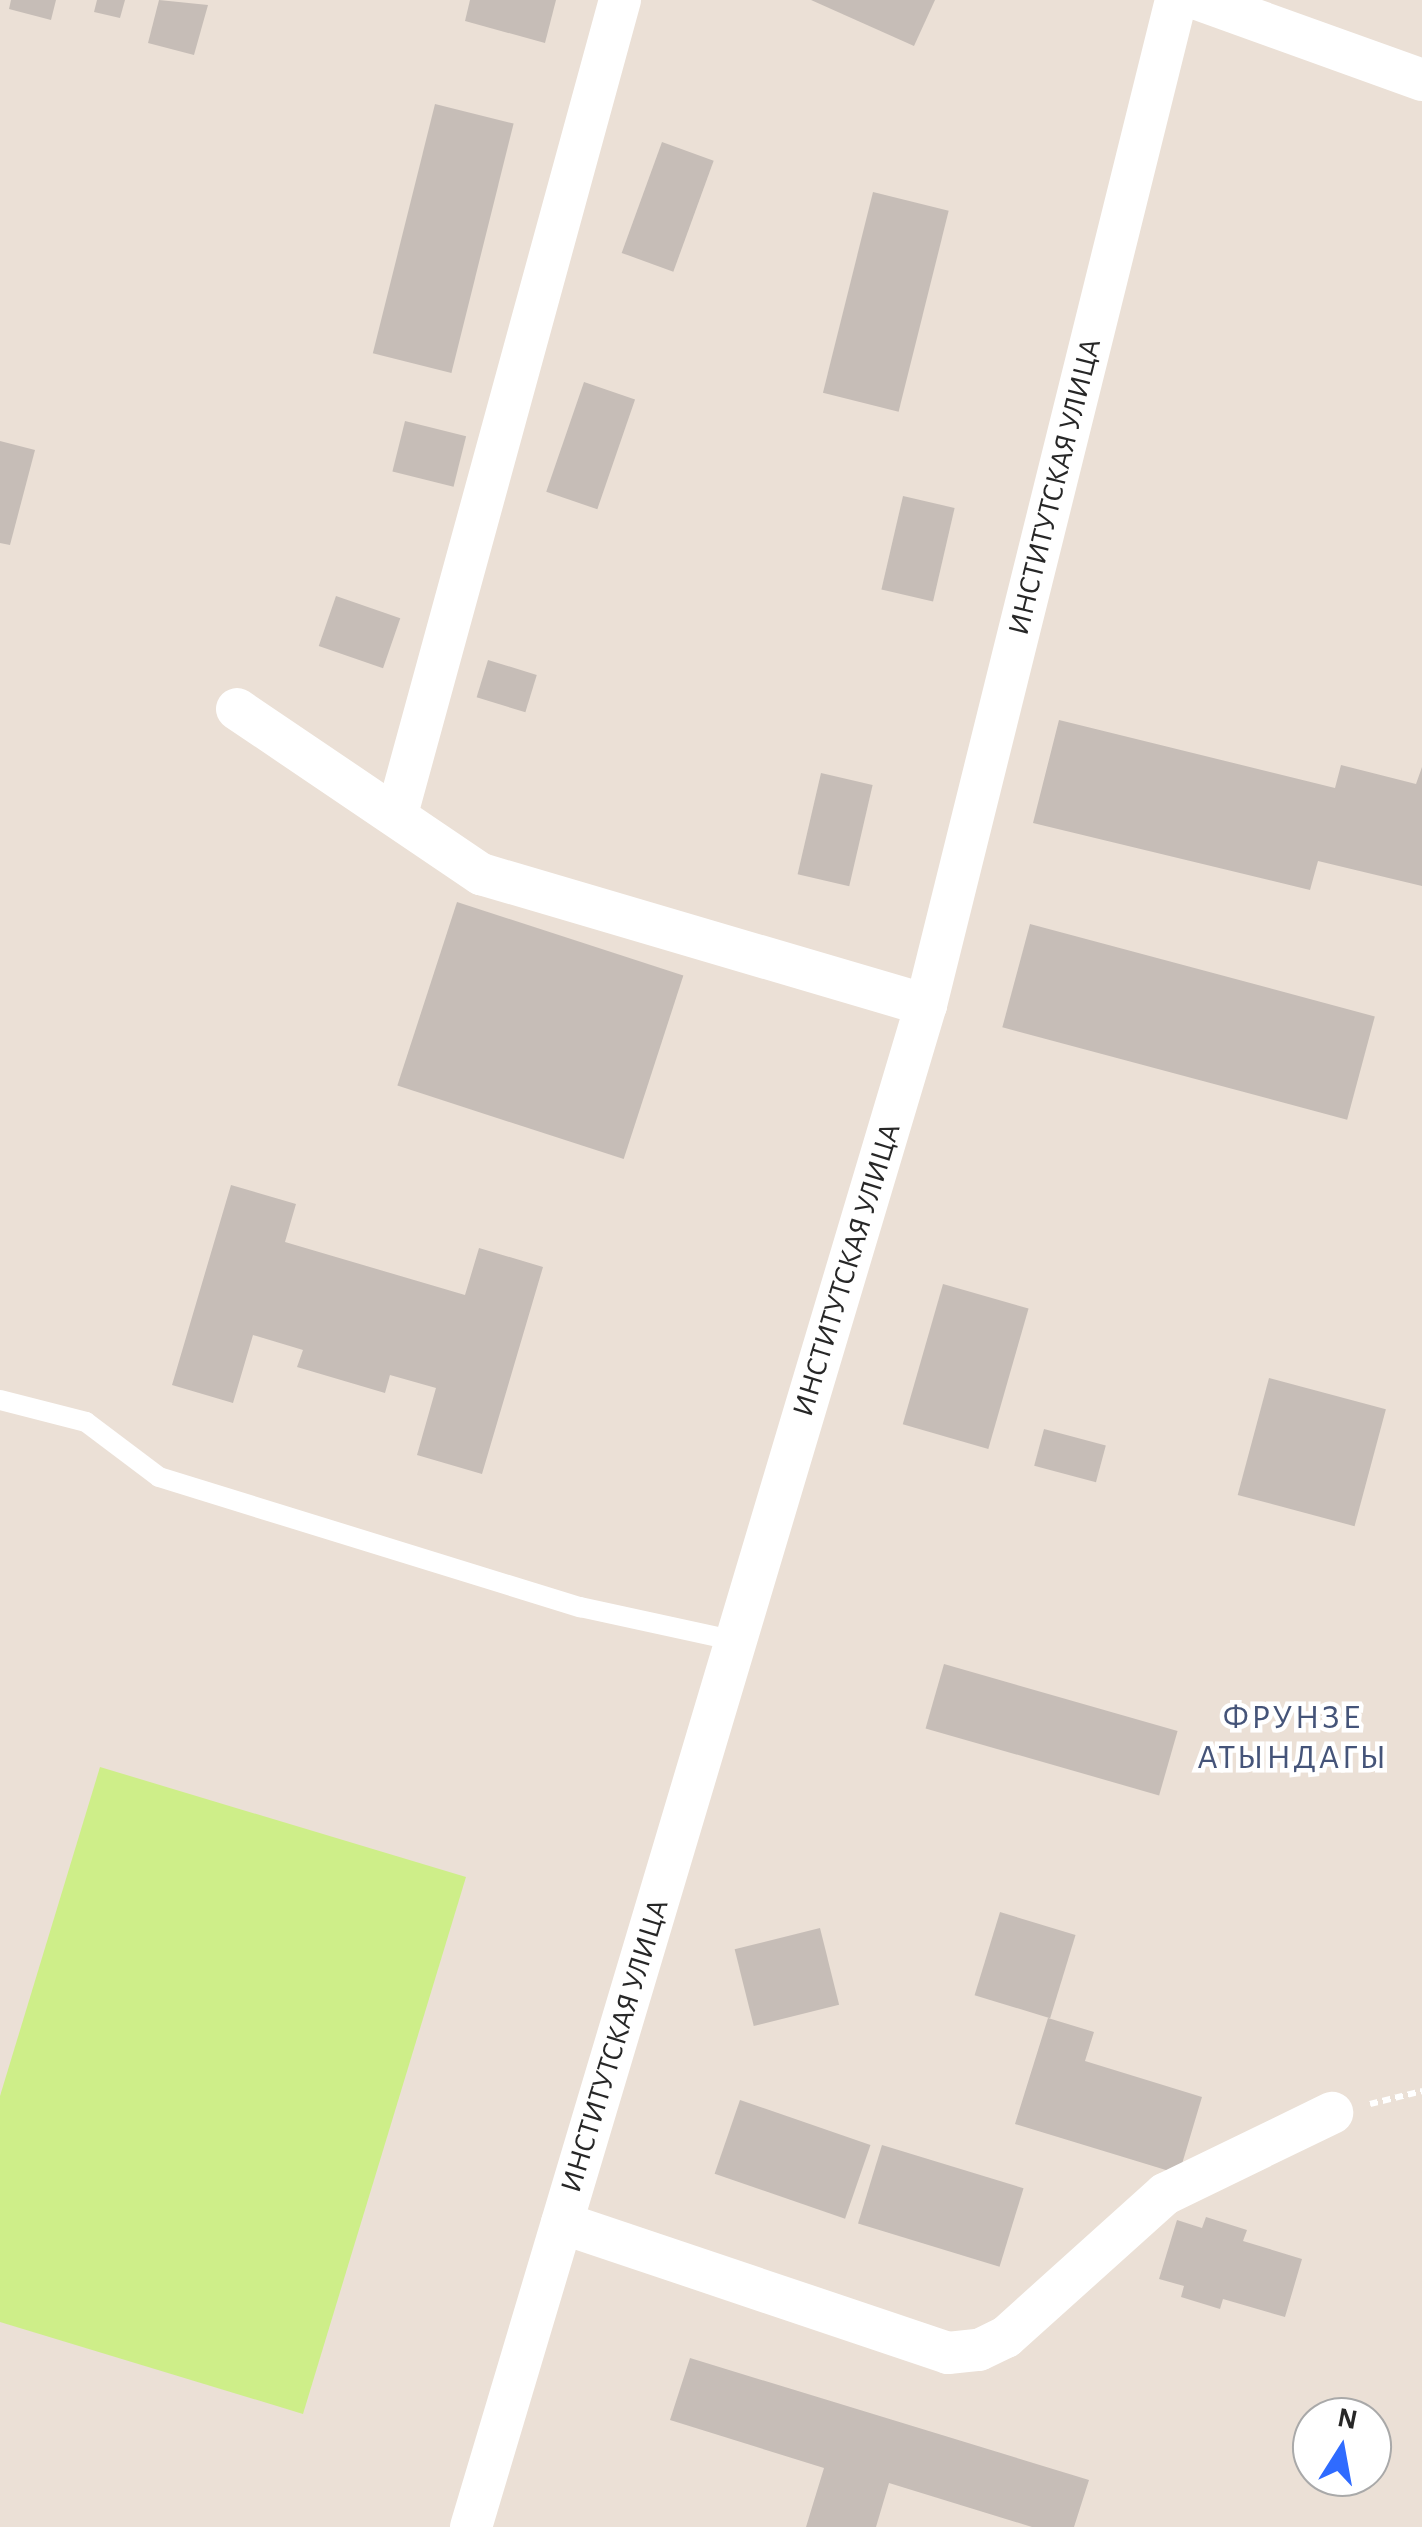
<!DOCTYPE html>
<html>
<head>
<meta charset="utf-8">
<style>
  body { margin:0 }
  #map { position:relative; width:1422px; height:2527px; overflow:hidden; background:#ebe0d6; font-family:"Alegreya Sans",sans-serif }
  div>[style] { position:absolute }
  .pitch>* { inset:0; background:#ceee89 }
  .building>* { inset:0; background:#c6bdb7; transform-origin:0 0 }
  .path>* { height:6px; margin-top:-3px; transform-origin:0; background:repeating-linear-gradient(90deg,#fff 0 8px,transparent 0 13px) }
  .service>* { height:20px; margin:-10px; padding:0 10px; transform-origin:10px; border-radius:10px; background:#fff }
  .minor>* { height:42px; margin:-21px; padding:0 21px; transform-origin:21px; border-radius:21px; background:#fff }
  span { translate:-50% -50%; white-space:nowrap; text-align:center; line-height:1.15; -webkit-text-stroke:9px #fff; paint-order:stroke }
  .street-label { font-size:30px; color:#272727 }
  .quarter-label { font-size:35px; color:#455479; letter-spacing:2.5px }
  .north { position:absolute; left:1292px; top:2397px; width:100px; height:100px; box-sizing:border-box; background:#fff; border:2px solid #a9a9a9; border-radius:50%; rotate:11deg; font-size:28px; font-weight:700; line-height:40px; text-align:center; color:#272727 }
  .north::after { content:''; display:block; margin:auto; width:35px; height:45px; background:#2f6bff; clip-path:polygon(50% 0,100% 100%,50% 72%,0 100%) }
</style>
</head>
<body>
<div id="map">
  <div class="pitch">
    <div style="clip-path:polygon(100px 1767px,466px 1877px,303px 2414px,0 2322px,0 2096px)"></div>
  </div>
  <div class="building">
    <div style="clip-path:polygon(11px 0,56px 0,51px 20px,9px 9px)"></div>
    <div style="clip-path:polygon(97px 0,125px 0,120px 18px,94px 12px)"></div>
    <div style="clip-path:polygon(159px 0,208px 5px,194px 55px,148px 43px)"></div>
    <div style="clip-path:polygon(470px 0,556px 0,545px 43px,465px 21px)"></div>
    <div style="clip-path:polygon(811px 0,935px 0,914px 46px)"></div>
    <div style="left:435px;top:104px;width:81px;height:257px;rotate:14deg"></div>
    <div style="left:662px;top:142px;width:55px;height:118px;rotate:20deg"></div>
    <div style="left:873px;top:192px;width:78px;height:207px;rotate:14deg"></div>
    <div style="left:584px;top:382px;width:54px;height:116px;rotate:19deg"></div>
    <div style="left:405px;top:421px;width:63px;height:52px;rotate:14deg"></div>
    <div style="clip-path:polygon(0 441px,35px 450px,10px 545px,0 543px)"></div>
    <div style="left:903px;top:496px;width:53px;height:96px;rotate:13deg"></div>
    <div style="left:336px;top:596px;width:68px;height:53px;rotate:19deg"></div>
    <div style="left:488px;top:660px;width:51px;height:39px;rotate:17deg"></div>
    <div style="clip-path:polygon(1059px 720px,1335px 788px,1341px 765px,1416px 784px,1422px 767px,1422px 886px,1318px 861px,1310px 890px,1033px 823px)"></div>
    <div style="left:821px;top:773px;width:53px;height:104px;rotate:13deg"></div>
    <div style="left:457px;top:902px;width:238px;height:193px;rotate:18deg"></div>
    <div style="left:1030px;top:924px;width:357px;height:107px;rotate:15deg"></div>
    <div style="clip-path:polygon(231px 1185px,296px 1204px,285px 1242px,465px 1295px,479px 1248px,543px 1267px,482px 1474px,417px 1455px,436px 1388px,390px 1375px,385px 1393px,297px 1367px,303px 1350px,253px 1335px,233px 1403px,172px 1385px)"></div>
    <div style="left:943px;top:1284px;width:89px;height:146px;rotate:16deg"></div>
    <div style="left:1269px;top:1378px;width:121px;height:121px;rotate:15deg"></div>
    <div style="left:1044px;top:1429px;width:64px;height:38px;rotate:15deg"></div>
    <div style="left:944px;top:1664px;width:243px;height:67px;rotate:16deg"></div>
    <div style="left:1000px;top:1912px;width:79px;height:87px;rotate:17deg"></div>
    <div style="left:820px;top:1928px;width:79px;height:88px;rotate:76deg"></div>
    <div style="clip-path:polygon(1048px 2018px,1094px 2032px,1085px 2061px,1202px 2097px,1179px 2174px,1015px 2124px)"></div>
    <div style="left:740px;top:2100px;width:138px;height:78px;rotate:19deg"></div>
    <div style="left:882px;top:2145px;width:148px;height:82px;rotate:17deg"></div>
    <div style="clip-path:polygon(1206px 2217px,1247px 2230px,1243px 2241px,1302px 2259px,1285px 2317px,1223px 2299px,1220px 2309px,1181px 2297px,1184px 2286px,1159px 2279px,1177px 2220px,1202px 2228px)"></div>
    <div style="clip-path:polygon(690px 2358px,1089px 2480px,1074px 2527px,1032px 2527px,889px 2483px,876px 2527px,806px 2527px,824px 2468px,670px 2420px)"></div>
  </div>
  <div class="path">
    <div style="left:1370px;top:2104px;width:54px;rotate:-14deg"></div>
  </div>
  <div class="service">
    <div style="left:0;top:1400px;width:89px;rotate:14.3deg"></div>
    <div style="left:86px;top:1422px;width:91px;rotate:37deg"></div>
    <div style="left:159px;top:1477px;width:441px;rotate:17.2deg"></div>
    <div style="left:580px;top:1607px;width:160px;rotate:12.3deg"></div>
  </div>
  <div class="minor">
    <div style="left:1200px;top:0;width:236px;rotate:19.8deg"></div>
    <div style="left:237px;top:709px;width:295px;rotate:34.1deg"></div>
    <div style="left:481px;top:874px;width:464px;rotate:16.4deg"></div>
    <div style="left:397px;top:814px;width:844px;rotate:-74.68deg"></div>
    <div style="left:562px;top:2223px;width:407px;rotate:18.6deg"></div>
    <div style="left:948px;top:2353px;width:31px;rotate:-6deg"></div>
    <div style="left:979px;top:2350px;width:30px;rotate:-26deg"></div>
    <div style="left:1006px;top:2337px;width:214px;rotate:-42deg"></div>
    <div style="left:1165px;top:2194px;width:186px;rotate:-25.9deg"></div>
    <div style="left:471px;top:2527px;width:1589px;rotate:-73.36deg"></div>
    <div style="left:926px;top:1005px;width:1036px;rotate:-76.03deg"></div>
  </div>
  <div class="street-label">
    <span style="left:1055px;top:487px;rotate:-76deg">ИНСТИТУТСКАЯ УЛИЦА</span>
    <span style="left:847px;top:1270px;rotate:-73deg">ИНСТИТУТСКАЯ УЛИЦА</span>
    <span style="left:615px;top:2046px;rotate:-73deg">ИНСТИТУТСКАЯ УЛИЦА</span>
  </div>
  <div class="quarter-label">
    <span style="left:1293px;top:1738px">ФРУНЗЕ<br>АТЫНДАГЫ</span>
  </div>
  <div class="north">N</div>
</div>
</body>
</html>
